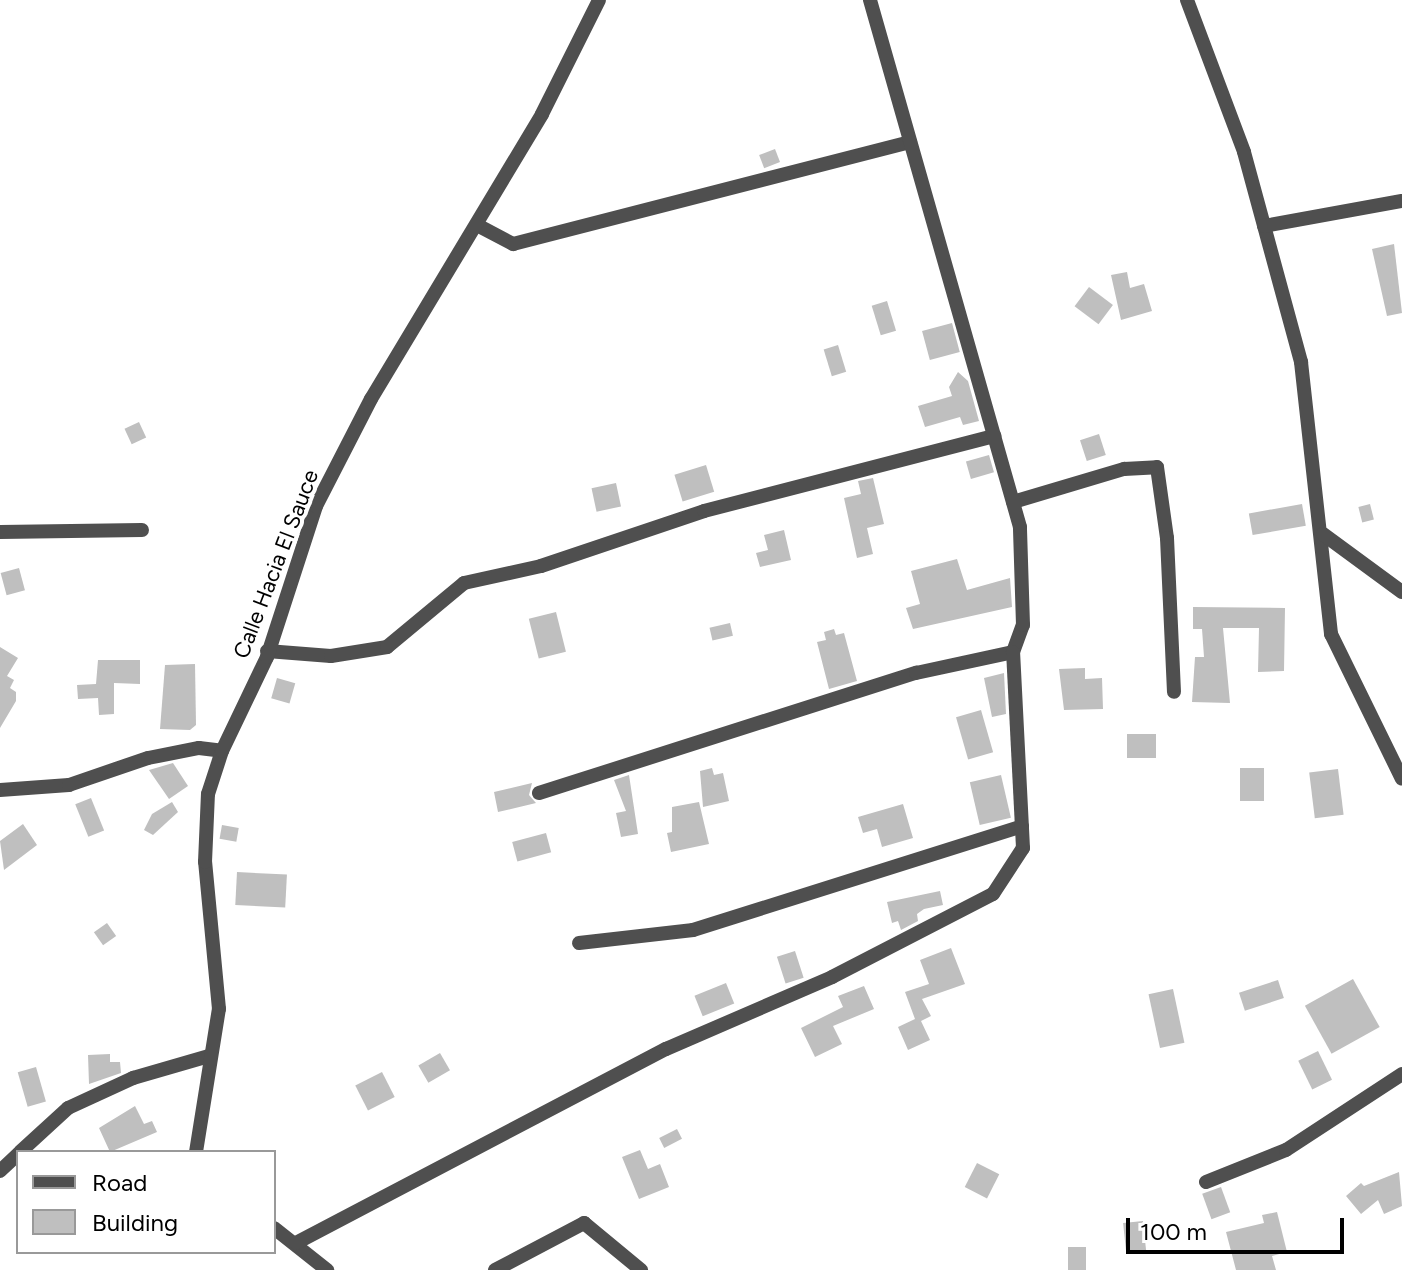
<!DOCTYPE html>
<html>
<head>
<meta charset="utf-8">
<style>
  body { margin:0 }
  #map { position:relative; width:1402px; height:1270px; overflow:hidden; background:#fff; font-family:Figtree,sans-serif }
  div>[style] { position:absolute }
  .building>* { inset:0; background:#bfbfbf; transform-origin:0 0 }
  .street>* { height:14px; margin:-7px; padding:0 7px; transform-origin:7px; border-radius:7px; background:#4f4f4f }
  span { translate:-50% -50%; white-space:nowrap; text-align:center; line-height:1.15; -webkit-text-stroke:8px #fff; paint-order:stroke }
  .street-label { font-size:22px; color:#000 }
  .legend { position:absolute; left:16px; top:1150px; width:260px; height:104px; box-sizing:border-box; background:#fff; border:2px solid #999; margin:0; padding:10px 14px; list-style:none; font-size:24px; color:#000 }
  .legend li { display:flex; align-items:center; gap:16px; height:40px }
  .legend b { width:40px; border:2px solid #999 }
  .scale { position:absolute; left:1126px; top:1218px; width:218px; height:36px; box-sizing:border-box; border:4px solid #000; border-top:0; padding-left:10px; font-size:24px; line-height:28px; white-space:nowrap; color:#000; -webkit-text-stroke:6px #fff; paint-order:stroke }
</style>
</head>
<body>
<div id="map">
  <div class="building">
    <div style="left:775px;top:149px;width:14px;height:17px;rotate:69deg"></div>
    <div style="clip-path:polygon(1394px 244px,1402px 313px,1387px 316px,1372px 249px)"></div>
    <div style="clip-path:polygon(1127px 272px,1130px 288px,1144px 284px,1152px 311px,1121px 320px,1111px 275px)"></div>
    <div style="left:1089px;top:287px;width:30px;height:24px;rotate:37deg"></div>
    <div style="left:887px;top:301px;width:31px;height:16px;rotate:73deg"></div>
    <div style="left:952px;top:323px;width:30px;height:31px;rotate:75deg"></div>
    <div style="left:838px;top:345px;width:28px;height:15px;rotate:73deg"></div>
    <div style="clip-path:polygon(958px 372px,968px 381px,979px 421px,963px 425px,960px 417px,925px 427px,918px 406px,952px 396px,949px 387px)"></div>
    <div style="left:139px;top:422px;width:17px;height:16px;rotate:65deg"></div>
    <div style="left:1099px;top:434px;width:22px;height:20px;rotate:72deg"></div>
    <div style="left:989px;top:455px;width:18px;height:24px;rotate:74deg"></div>
    <div style="left:706px;top:465px;width:28px;height:33px;rotate:73deg"></div>
    <div style="clip-path:polygon(873px 478px,884px 524px,867px 528px,873px 554px,857px 558px,844px 498px,861px 494px,858px 481px)"></div>
    <div style="left:616px;top:483px;width:24px;height:25px;rotate:78deg"></div>
    <div style="left:1302px;top:504px;width:22px;height:54px;rotate:80deg"></div>
    <div style="left:1370px;top:504px;width:16px;height:12px;rotate:76deg"></div>
    <div style="clip-path:polygon(784px 530px,791px 560px,760px 567px,756px 553px,768px 550px,764px 535px)"></div>
    <div style="clip-path:polygon(957px 559px,967px 590px,1010px 578px,1012px 607px,913px 629px,906px 608px,920px 604px,911px 571px)"></div>
    <div style="left:19px;top:568px;width:23px;height:19px;rotate:75deg"></div>
    <div style="clip-path:polygon(1193px 607px,1285px 608px,1284px 671px,1258px 672px,1259px 628px,1223px 628px,1230px 703px,1192px 702px,1195px 657px,1204px 657px,1202px 629px,1193px 629px)"></div>
    <div style="left:556px;top:612px;width:41px;height:28px;rotate:76deg"></div>
    <div style="left:730px;top:623px;width:13px;height:21px;rotate:77deg"></div>
    <div style="clip-path:polygon(834px 629px,836px 635px,844px 633px,857px 681px,829px 689px,817px 642px,826px 640px,824px 632px)"></div>
    <div style="clip-path:polygon(0 647px,18px 658px,7px 676px,14px 680px,10px 688px,16px 692px,16px 701px,0 728px)"></div>
    <div style="clip-path:polygon(98px 660px,140px 660px,140px 684px,114px 683px,114px 714px,99px 715px,98px 698px,78px 699px,77px 685px,96px 684px)"></div>
    <div style="clip-path:polygon(195px 664px,196px 725px,190px 730px,160px 729px,165px 665px)"></div>
    <div style="clip-path:polygon(1085px 668px,1085px 679px,1102px 678px,1103px 709px,1064px 710px,1059px 669px)"></div>
    <div style="clip-path:polygon(1004px 673px,1006px 714px,992px 717px,984px 678px)"></div>
    <div style="left:277px;top:678px;width:19px;height:21px;rotate:16deg"></div>
    <div style="left:981px;top:710px;width:44px;height:26px;rotate:74deg"></div>
    <div style="left:1156px;top:734px;width:24px;height:29px;rotate:90deg"></div>
    <div style="clip-path:polygon(173px 763px,188px 786px,169px 799px,149px 770px)"></div>
    <div style="clip-path:polygon(712px 768px,714px 775px,723px 773px,729px 801px,703px 807px,700px 771px)"></div>
    <div style="left:1240px;top:768px;width:24px;height:33px"></div>
    <div style="left:1338px;top:769px;width:46px;height:29px;rotate:83deg"></div>
    <div style="clip-path:polygon(629px 775px,638px 834px,621px 837px,616px 813px,626px 811px,614px 780px)"></div>
    <div style="left:1001px;top:775px;width:44px;height:32px;rotate:77deg"></div>
    <div style="clip-path:polygon(532px 783px,529px 795px,536px 803px,498px 812px,494px 792px)"></div>
    <div style="left:91px;top:798px;width:35px;height:17px;rotate:68deg"></div>
    <div style="clip-path:polygon(172px 802px,178px 812px,153px 835px,144px 830px,152px 814px)"></div>
    <div style="clip-path:polygon(699px 802px,709px 844px,671px 852px,667px 833px,672px 832px,672px 807px)"></div>
    <div style="clip-path:polygon(903px 804px,913px 838px,882px 847px,877px 829px,863px 833px,858px 817px)"></div>
    <div style="clip-path:polygon(23px 824px,37px 845px,4px 870px,0 841px)"></div>
    <div style="left:222px;top:825px;width:17px;height:14px;rotate:10deg"></div>
    <div style="left:546px;top:833px;width:20px;height:35px;rotate:75deg"></div>
    <div style="left:237px;top:872px;width:50px;height:33px;rotate:3deg"></div>
    <div style="clip-path:polygon(940px 891px,943px 905px,924px 909px,917px 914px,918px 921px,901px 930px,898px 921px,892px 923px,887px 902px)"></div>
    <div style="left:107px;top:923px;width:16px;height:16px;rotate:55deg"></div>
    <div style="clip-path:polygon(951px 948px,965px 984px,922px 999px,931px 1016px,921px 1021px,930px 1040px,908px 1050px,898px 1027px,915px 1019px,905px 992px,929px 984px,920px 960px)"></div>
    <div style="left:795px;top:951px;width:28px;height:19px;rotate:72deg"></div>
    <div style="left:1353px;top:979px;width:55px;height:55px;rotate:61deg"></div>
    <div style="left:1278px;top:980px;width:19px;height:41px;rotate:72deg"></div>
    <div style="left:726px;top:983px;width:22px;height:34px;rotate:68deg"></div>
    <div style="clip-path:polygon(864px 986px,874px 1009px,833px 1026px,842px 1044px,815px 1057px,801px 1028px,843px 1007px,838px 996px)"></div>
    <div style="left:1173px;top:989px;width:55px;height:25px;rotate:78deg"></div>
    <div style="left:1318px;top:1051px;width:32px;height:22px;rotate:64deg"></div>
    <div style="left:440px;top:1053px;width:20px;height:25px;rotate:60deg"></div>
    <div style="clip-path:polygon(110px 1054px,110px 1062px,120px 1062px,121px 1073px,89px 1084px,88px 1055px)"></div>
    <div style="left:36px;top:1067px;width:36px;height:19px;rotate:74deg"></div>
    <div style="left:382px;top:1072px;width:28px;height:30px;rotate:63deg"></div>
    <div style="clip-path:polygon(135px 1106px,144px 1124px,152px 1121px,157px 1132px,110px 1152px,99px 1128px)"></div>
    <div style="left:677px;top:1129px;width:11px;height:20px;rotate:63deg"></div>
    <div style="clip-path:polygon(640px 1150px,648px 1169px,660px 1164px,669px 1187px,639px 1199px,622px 1157px)"></div>
    <div style="left:977px;top:1163px;width:25px;height:27px;rotate:27deg"></div>
    <div style="clip-path:polygon(1399px 1172px,1402px 1206px,1384px 1214px,1378px 1200px,1361px 1214px,1346px 1196px,1361px 1183px,1364px 1186px)"></div>
    <div style="left:1221px;top:1187px;width:27px;height:20px;rotate:70deg"></div>
    <div style="clip-path:polygon(1277px 1212px,1287px 1252px,1272px 1256px,1276px 1270px,1236px 1270px,1226px 1232px,1264px 1223px,1262px 1215px)"></div>
    <div style="left:1143px;top:1221px;width:30px;height:20px;rotate:84deg"></div>
    <div style="left:1086px;top:1247px;width:23px;height:18px;rotate:90deg"></div>
  </div>
  <div class="street">
    <div style="left:1187px;top:0;width:162px;rotate:69.4deg"></div>
    <div style="left:1244px;top:152px;width:218px;rotate:74.8deg"></div>
    <div style="left:1301px;top:362px;width:274px;rotate:83.7deg"></div>
    <div style="left:1331px;top:634px;width:161px;rotate:63.9deg"></div>
    <div style="left:477px;top:225px;width:41px;rotate:27.8deg"></div>
    <div style="left:513px;top:244px;width:410px;rotate:-14.4deg"></div>
    <div style="left:1264px;top:226px;width:140px;rotate:-10.3deg"></div>
    <div style="left:1013px;top:502px;width:116px;rotate:-16.6deg"></div>
    <div style="left:1124px;top:469px;width:33px;rotate:-3deg"></div>
    <div style="left:1157px;top:467px;width:72px;rotate:82deg"></div>
    <div style="left:1167px;top:538px;width:154px;rotate:87.4deg"></div>
    <div style="left:0;top:532px;width:142px;rotate:-0.8deg"></div>
    <div style="left:1323px;top:534px;width:98px;rotate:36.3deg"></div>
    <div style="left:267px;top:651px;width:64px;rotate:4.5deg"></div>
    <div style="left:331px;top:656px;width:57px;rotate:-9.1deg"></div>
    <div style="left:387px;top:647px;width:100px;rotate:-39.7deg"></div>
    <div style="left:464px;top:583px;width:79px;rotate:-12.4deg"></div>
    <div style="left:541px;top:566px;width:172px;rotate:-18.6deg"></div>
    <div style="left:704px;top:511px;width:300px;rotate:-14.5deg"></div>
    <div style="left:0;top:790px;width:69px;rotate:-4.1deg"></div>
    <div style="left:69px;top:785px;width:83px;rotate:-18.9deg"></div>
    <div style="left:148px;top:758px;width:52px;rotate:-11.1deg"></div>
    <div style="left:199px;top:748px;width:23px;rotate:7deg"></div>
    <div style="left:539px;top:793px;width:396px;rotate:-17.7deg"></div>
    <div style="left:916px;top:673px;width:99px;rotate:-12.2deg"></div>
    <div style="left:1013px;top:652px;width:29px;rotate:-70deg"></div>
    <div style="left:1023px;top:625px;width:98px;rotate:-91.8deg"></div>
    <div style="left:1020px;top:527px;width:548px;rotate:-105.89deg"></div>
    <div style="left:579px;top:943px;width:115px;rotate:-6.5deg"></div>
    <div style="left:693px;top:930px;width:345px;rotate:-17.5deg"></div>
    <div style="left:20px;top:1152px;width:65px;rotate:-42.5deg"></div>
    <div style="left:68px;top:1108px;width:72px;rotate:-24.8deg"></div>
    <div style="left:133px;top:1078px;width:79px;rotate:-16.1deg"></div>
    <div style="left:196px;top:1152px;width:145px;rotate:-80.9deg"></div>
    <div style="left:219px;top:1009px;width:148px;rotate:-95.4deg"></div>
    <div style="left:205px;top:862px;width:68px;rotate:-87.5deg"></div>
    <div style="left:208px;top:794px;width:45px;rotate:-72deg"></div>
    <div style="left:222px;top:751px;width:104px;rotate:-64.4deg"></div>
    <div style="left:267px;top:657px;width:159px;rotate:-72deg"></div>
    <div style="left:316px;top:506px;width:120px;rotate:-62.8deg"></div>
    <div style="left:371px;top:399px;width:332px;rotate:-59deg"></div>
    <div style="left:542px;top:114px;width:127px;rotate:-63.4deg"></div>
    <div style="left:0;top:1171px;width:25px;rotate:-43deg"></div>
    <div style="left:1206px;top:1182px;width:86px;rotate:-21.8deg"></div>
    <div style="left:1286px;top:1150px;width:139px;rotate:-33.2deg"></div>
    <div style="left:274px;top:1228px;width:68px;rotate:38.4deg"></div>
    <div style="left:296px;top:1243px;width:418px;rotate:-27.7deg"></div>
    <div style="left:666px;top:1049px;width:181px;rotate:-23.4deg"></div>
    <div style="left:832px;top:977px;width:181px;rotate:-27.3deg"></div>
    <div style="left:993px;top:894px;width:55px;rotate:-56.9deg"></div>
    <div style="left:1023px;top:848px;width:196px;rotate:-92.9deg"></div>
    <div style="left:495px;top:1270px;width:101px;rotate:-27.8deg"></div>
    <div style="left:584px;top:1223px;width:74px;rotate:39.5deg"></div>
  </div>
  <div class="street-label">
    <span style="left:276px;top:564px;rotate:-69deg">Calle Hacia El Sauce</span>
  </div>
  <ul class="legend">
  <li><b style="height:10px;background:#4f4f4f"></b>Road</li>
  <li><b style="height:22px;background:#bfbfbf"></b>Building</li>
  </ul>
  <div class="scale">100 m</div>
</div>
</body>
</html>
